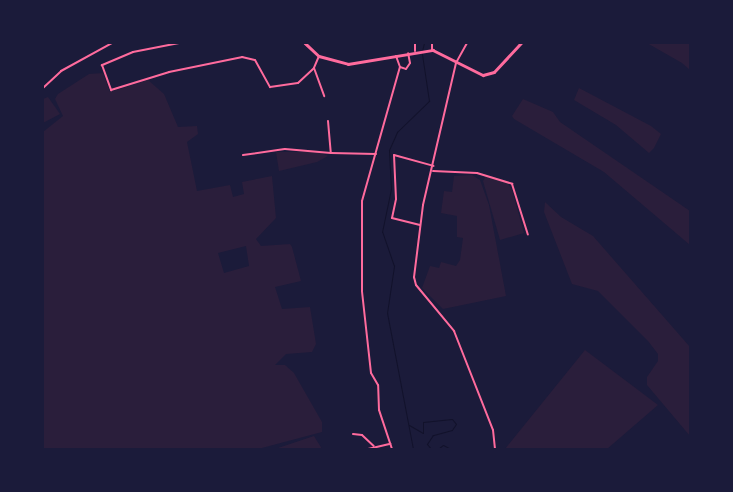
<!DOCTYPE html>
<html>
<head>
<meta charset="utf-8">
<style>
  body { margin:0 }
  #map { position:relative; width:733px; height:492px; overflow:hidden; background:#1b1b3a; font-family:"Archivo Narrow",sans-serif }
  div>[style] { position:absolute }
  .green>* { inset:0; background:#2a1e3b }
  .stream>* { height:1px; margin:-0.5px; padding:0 0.5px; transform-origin:0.5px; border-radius:0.5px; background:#12122b }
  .minor>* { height:2px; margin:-1px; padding:0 1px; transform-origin:1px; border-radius:1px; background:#ff6b9d }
  .secondary>* { height:2.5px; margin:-1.25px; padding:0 1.25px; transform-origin:1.25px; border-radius:1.25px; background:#ff6b9d }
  span { translate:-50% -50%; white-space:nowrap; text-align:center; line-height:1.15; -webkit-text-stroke:3.5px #1b1b3a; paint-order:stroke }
  .frame { position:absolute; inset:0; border:44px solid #1b1b3a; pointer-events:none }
</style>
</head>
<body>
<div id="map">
  <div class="green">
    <div style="clip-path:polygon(647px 43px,690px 43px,690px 70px,682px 63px)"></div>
    <div style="clip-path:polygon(evenodd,103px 73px,110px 92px,148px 80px,164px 94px,178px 127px,197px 126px,198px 134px,187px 142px,197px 191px,230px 185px,233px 197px,244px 194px,242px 182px,272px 176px,276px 218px,256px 239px,261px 246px,290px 244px,292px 247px,301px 281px,275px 287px,282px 309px,310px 307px,316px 344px,312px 352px,286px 354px,275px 365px,285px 365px,294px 373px,322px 422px,322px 432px,258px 449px,43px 449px,43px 132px,63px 116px,55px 99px,58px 94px,89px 74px,103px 73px,246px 246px,249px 266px,224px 273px,218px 253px,246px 246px)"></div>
    <div style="clip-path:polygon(579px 88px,651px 126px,661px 134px,654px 148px,649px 153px,616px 125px,574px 100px)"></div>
    <div style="clip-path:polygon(48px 97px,60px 114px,43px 123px,43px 99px)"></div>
    <div style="clip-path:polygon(523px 99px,553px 112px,560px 122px,690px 211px,690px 245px,604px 172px,514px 119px,512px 116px)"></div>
    <div style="clip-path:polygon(276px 152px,319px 152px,328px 156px,317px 162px,279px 171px)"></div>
    <div style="clip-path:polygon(472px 175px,480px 180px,489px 205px,506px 296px,443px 309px,422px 288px,430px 266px,439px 268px,441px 262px,456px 266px,460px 260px,463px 238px,457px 237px,457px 216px,441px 213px,444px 191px,452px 192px,454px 176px)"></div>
    <div style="clip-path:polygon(486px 176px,508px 184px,512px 190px,524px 233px,500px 240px,483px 181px)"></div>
    <div style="clip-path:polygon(545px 202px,561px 217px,593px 236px,690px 347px,690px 436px,647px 385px,647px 377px,658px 361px,658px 354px,648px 341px,598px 291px,572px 284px,544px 212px)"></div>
    <div style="clip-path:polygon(585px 350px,658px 405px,607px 449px,505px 449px)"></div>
    <div style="clip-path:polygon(314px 436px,322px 449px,275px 449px)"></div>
  </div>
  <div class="stream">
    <div style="left:422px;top:51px;width:8px;rotate:-76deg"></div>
    <div style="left:409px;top:425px;width:16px;rotate:30deg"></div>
    <div style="left:423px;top:433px;width:11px;rotate:-90deg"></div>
    <div style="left:423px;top:422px;width:29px;rotate:-6deg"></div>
    <div style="left:452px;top:419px;width:6px;rotate:51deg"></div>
    <div style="left:456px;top:424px;width:7px;rotate:124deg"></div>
    <div style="left:452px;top:430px;width:20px;rotate:165deg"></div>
    <div style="left:433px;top:435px;width:11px;rotate:124deg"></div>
    <div style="left:427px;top:444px;width:6px;rotate:51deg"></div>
    <div style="left:413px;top:449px;width:138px;rotate:-100.8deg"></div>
    <div style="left:387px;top:313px;width:48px;rotate:-81.5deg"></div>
    <div style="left:394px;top:266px;width:36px;rotate:-109deg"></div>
    <div style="left:382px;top:232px;width:44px;rotate:-78.2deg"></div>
    <div style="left:391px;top:189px;width:39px;rotate:-93deg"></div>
    <div style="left:389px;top:150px;width:20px;rotate:-66deg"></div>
    <div style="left:397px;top:132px;width:45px;rotate:-44.1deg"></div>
    <div style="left:429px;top:101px;width:48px;rotate:-98.5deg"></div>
    <div style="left:438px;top:449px;width:6px;rotate:-39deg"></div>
    <div style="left:443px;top:445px;width:9px;rotate:27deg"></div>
  </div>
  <div class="minor">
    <div style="left:179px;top:43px;width:47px;rotate:168.9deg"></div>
    <div style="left:133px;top:52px;width:34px;rotate:157deg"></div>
    <div style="left:102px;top:65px;width:27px;rotate:70deg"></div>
    <div style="left:111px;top:90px;width:61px;rotate:-17.2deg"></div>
    <div style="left:169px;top:72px;width:75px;rotate:-11.6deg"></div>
    <div style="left:242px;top:57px;width:13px;rotate:13deg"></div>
    <div style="left:255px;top:60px;width:31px;rotate:61deg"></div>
    <div style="left:270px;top:87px;width:28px;rotate:-8deg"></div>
    <div style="left:298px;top:83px;width:22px;rotate:-43deg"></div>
    <div style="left:467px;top:43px;width:23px;rotate:119deg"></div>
    <div style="left:456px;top:63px;width:146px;rotate:103.1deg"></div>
    <div style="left:423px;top:205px;width:73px;rotate:97.1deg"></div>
    <div style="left:414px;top:277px;width:8px;rotate:76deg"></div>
    <div style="left:416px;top:285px;width:60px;rotate:50.4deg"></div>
    <div style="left:454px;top:331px;width:106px;rotate:68.5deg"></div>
    <div style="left:493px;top:430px;width:19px;rotate:84deg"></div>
    <div style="left:432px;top:50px;width:7px;rotate:-90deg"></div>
    <div style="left:415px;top:51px;width:8px;rotate:-90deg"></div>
    <div style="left:319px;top:56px;width:13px;rotate:113deg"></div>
    <div style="left:314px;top:68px;width:30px;rotate:70deg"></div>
    <div style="left:396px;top:56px;width:12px;rotate:70deg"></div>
    <div style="left:400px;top:67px;width:6px;rotate:18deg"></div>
    <div style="left:406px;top:69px;width:7px;rotate:-56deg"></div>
    <div style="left:410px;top:63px;width:10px;rotate:-101deg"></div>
    <div style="left:43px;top:88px;width:25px;rotate:-43deg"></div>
    <div style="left:61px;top:71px;width:58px;rotate:-28.8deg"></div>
    <div style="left:328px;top:121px;width:32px;rotate:85deg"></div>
    <div style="left:331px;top:153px;width:45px;rotate:1.3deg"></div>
    <div style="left:243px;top:155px;width:42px;rotate:-8.1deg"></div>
    <div style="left:285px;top:149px;width:46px;rotate:5deg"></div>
    <div style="left:433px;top:171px;width:44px;rotate:2.6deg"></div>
    <div style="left:477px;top:173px;width:37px;rotate:17deg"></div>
    <div style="left:512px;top:184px;width:53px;rotate:72.6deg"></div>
    <div style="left:420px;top:225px;width:29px;rotate:-166deg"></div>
    <div style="left:392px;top:218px;width:19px;rotate:-78deg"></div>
    <div style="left:396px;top:199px;width:44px;rotate:-92.6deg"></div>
    <div style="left:394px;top:155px;width:41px;rotate:15.4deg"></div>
    <div style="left:353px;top:434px;width:9px;rotate:6deg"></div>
    <div style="left:362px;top:435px;width:16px;rotate:43deg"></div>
    <div style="left:368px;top:449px;width:23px;rotate:-13deg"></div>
    <div style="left:392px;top:449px;width:41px;rotate:-108.4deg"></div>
    <div style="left:379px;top:410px;width:25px;rotate:-92deg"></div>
    <div style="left:378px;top:385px;width:14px;rotate:-120deg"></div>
    <div style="left:371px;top:373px;width:82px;rotate:-96.3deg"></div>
    <div style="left:362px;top:291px;width:90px;rotate:-90deg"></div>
    <div style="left:362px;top:201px;width:139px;rotate:-74.2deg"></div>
  </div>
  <div class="secondary">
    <div style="left:305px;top:43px;width:19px;rotate:43deg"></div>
    <div style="left:319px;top:56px;width:30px;rotate:15deg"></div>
    <div style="left:348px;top:64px;width:86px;rotate:-9.4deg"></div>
    <div style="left:433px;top:50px;width:56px;rotate:26.6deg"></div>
    <div style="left:483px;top:75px;width:11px;rotate:-15deg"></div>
    <div style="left:494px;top:72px;width:40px;rotate:-47deg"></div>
  </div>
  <div class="frame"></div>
</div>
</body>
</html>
